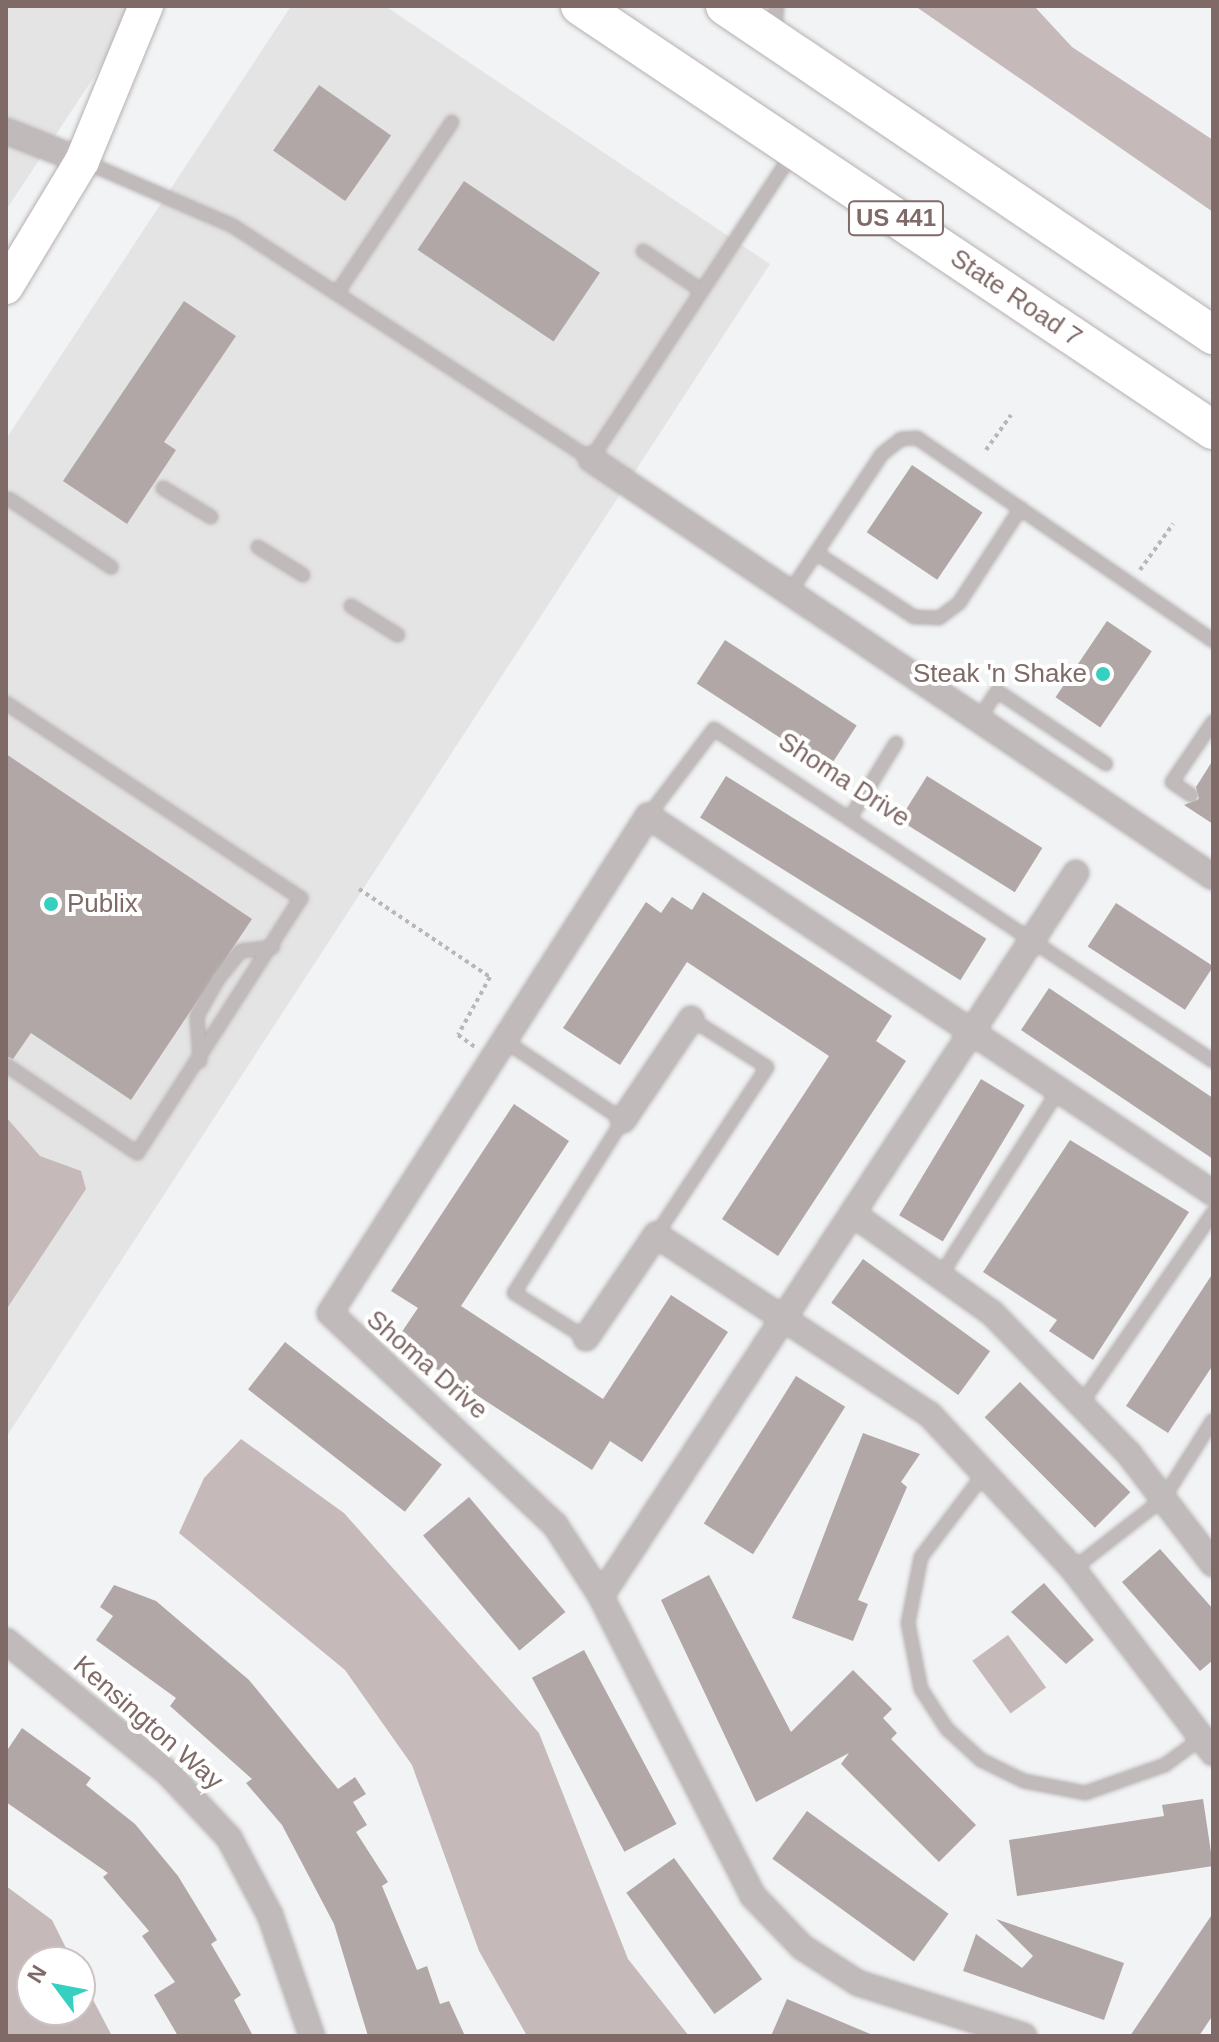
<!DOCTYPE html>
<html>
<head>
<meta charset="utf-8">
<style>
  body { margin:0 }
  #map { position:relative; width:1219px; height:2042px; overflow:hidden; background:#f1f3f5; font-family:Helvetica,sans-serif }
  div>[style] { position:absolute }
  .built>* { inset:0; background:#e5e4e5 }
  .water>* { inset:0; background:#c6b9ba; transform-origin:0 0 }
  .building>* { inset:0; background:#b1a7a6; transform-origin:0 0 }
  .path>* { height:4px; margin-top:-2px; transform-origin:0; background:repeating-linear-gradient(90deg,#bbb7b6 0 4px,transparent 0 8px) }
  .roads { filter:drop-shadow(0 0 2px #b7b0af) drop-shadow(0 0 2px #b7b0af) }
  .lane>* { height:12px; margin:-6px; padding:0 6px; transform-origin:6px; border-radius:6px; background:#c1baba }
  .street>* { height:24px; margin:-12px; padding:0 12px; transform-origin:12px; border-radius:12px; background:#c1baba }
  .secondary>* { height:34px; margin:-17px; padding:0 17px; transform-origin:17px; border-radius:17px; background:#fff }
  .primary>* { height:38px; margin:-19px; padding:0 19px; transform-origin:19px; border-radius:19px; background:#fff }
  .dots>* { width:22px; height:22px; translate:-50% -50%; box-sizing:border-box; border:4px solid #fff; border-radius:50% }
  span { translate:-50% -50%; white-space:nowrap; text-align:center; line-height:1.15; -webkit-text-stroke:8px #fff; paint-order:stroke }
  .shield-label span { padding:2px 6px; background:#fff; border:2px solid; border-radius:6px; -webkit-text-stroke-width:0 }
  .shield-label { font-size:24px; color:#7f6a67; font-weight:700 }
  .street-label { font-size:26px; color:#7f6a67 }
  .poi-label { font-size:26px; color:#7f6a67 }
  .right { translate:-100% -50%; text-align:right }
  .left { translate:0 -50%; text-align:left }
  .frame { position:absolute; inset:0; border:8px solid #7f6a67; pointer-events:none }
  .north { position:absolute; left:16px; top:1946px; width:80px; height:80px; box-sizing:border-box; background:#fff; border:2px solid #ccc3c2; border-radius:50%; rotate:302deg; font-size:22px; font-weight:700; line-height:32px; text-align:center; color:#7f6a67 }
  .north::after { content:''; display:block; margin:auto; width:28px; height:36px; background:#36d0c1; clip-path:polygon(50% 0,100% 100%,50% 72%,0 100%) }
</style>
</head>
<body>
<div id="map">
  <div class="built">
    <div style="clip-path:polygon(6px 6px,141px 6px,6px 210px)"></div>
    <div style="clip-path:polygon(291px 6px,385px 6px,770px 264px,7px 1436px,6px 439px)"></div>
  </div>
  <div class="water">
    <div style="clip-path:polygon(915px 6px,1034px 6px,1072px 47px,1213px 140px,1213px 212px)"></div>
    <div style="clip-path:polygon(6px 1117px,40px 1156px,81px 1171px,86px 1189px,6px 1310px)"></div>
    <div style="clip-path:polygon(241px 1439px,344px 1513px,539px 1733px,628px 1959px,689px 2036px,527px 2036px,479px 1951px,412px 1765px,345px 1670px,179px 1533px,204px 1478px)"></div>
    <div style="left:1008px;top:1635px;width:65px;height:44px;rotate:54deg"></div>
    <div style="clip-path:polygon(6px 1886px,52px 1920px,73px 1962px,32px 1962px,32px 2010px,80px 2010px,80px 1975px,112px 2036px,6px 2036px)"></div>
  </div>
  <div class="building">
    <div style="left:319px;top:85px;width:88px;height:80px;rotate:35deg"></div>
    <div style="left:464px;top:181px;width:164px;height:83px;rotate:34deg"></div>
    <div style="clip-path:polygon(184px 301px,236px 336px,164px 442px,176px 450px,127px 524px,63px 481px)"></div>
    <div style="left:912px;top:465px;width:85px;height:81px;rotate:34deg"></div>
    <div style="left:1107px;top:621px;width:54px;height:92px;rotate:34deg"></div>
    <div style="left:725px;top:640px;width:157px;height:52px;rotate:33deg"></div>
    <div style="clip-path:polygon(6px 754px,252px 919px,131px 1100px,31px 1033px,13px 1059px,6px 1056px)"></div>
    <div style="clip-path:polygon(1213px 760px,1213px 824px,1184px 805px,1199px 799px,1196px 787px)"></div>
    <div style="left:726px;top:776px;width:307px;height:49px;rotate:32deg"></div>
    <div style="left:927px;top:776px;width:136px;height:52px;rotate:32deg"></div>
    <div style="clip-path:polygon(703px 892px,892px 1016px,876px 1041px,906px 1061px,778px 1256px,722px 1219px,829px 1056px,687px 962px,620px 1065px,563px 1028px,646px 902px,661px 913px,672px 897px,692px 910px)"></div>
    <div style="left:1116px;top:903px;width:116px;height:52px;rotate:33deg"></div>
    <div style="clip-path:polygon(1049px 988px,1213px 1098px,1213px 1159px,1021px 1030px)"></div>
    <div style="left:981px;top:1079px;width:51px;height:159px;rotate:31deg"></div>
    <div style="clip-path:polygon(514px 1104px,569px 1141px,461px 1306px,603px 1399px,671px 1295px,728px 1332px,642px 1462px,610px 1441px,592px 1470px,395px 1342px,418px 1308px,391px 1291px)"></div>
    <div style="clip-path:polygon(1070px 1140px,1189px 1212px,1093px 1360px,1049px 1331px,1057px 1320px,983px 1272px)"></div>
    <div style="left:863px;top:1259px;width:157px;height:54px;rotate:36deg"></div>
    <div style="clip-path:polygon(1213px 1273px,1213px 1365px,1168px 1433px,1126px 1406px)"></div>
    <div style="left:285px;top:1342px;width:199px;height:60px;rotate:38deg"></div>
    <div style="left:796px;top:1376px;width:58px;height:174px;rotate:32deg"></div>
    <div style="left:1020px;top:1382px;width:156px;height:50px;rotate:45deg"></div>
    <div style="clip-path:polygon(863px 1433px,920px 1454px,901px 1482px,907px 1487px,858px 1600px,868px 1604px,853px 1641px,792px 1618px)"></div>
    <div style="left:469px;top:1497px;width:150px;height:60px;rotate:50deg"></div>
    <div style="clip-path:polygon(1160px 1549px,1213px 1609px,1213px 1660px,1200px 1671px,1122px 1582px)"></div>
    <div style="clip-path:polygon(709px 1575px,791px 1732px,853px 1670px,892px 1709px,883px 1718px,897px 1733px,891px 1739px,976px 1825px,939px 1862px,841px 1764px,849px 1753px,756px 1802px,661px 1600px)"></div>
    <div style="clip-path:polygon(1044px 1583px,1094px 1640px,1066px 1664px,1011px 1612px)"></div>
    <div style="clip-path:polygon(114px 1585px,156px 1601px,249px 1680px,338px 1789px,355px 1777px,366px 1794px,353px 1802px,367px 1825px,356px 1832px,388px 1882px,382px 1886px,417px 1970px,427px 1966px,440px 2004px,449px 2001px,465px 2036px,368px 2036px,334px 1924px,282px 1825px,246px 1783px,252px 1779px,170px 1706px,176px 1698px,96px 1640px,113px 1616px,100px 1607px)"></div>
    <div style="left:584px;top:1650px;width:197px;height:59px;rotate:62deg"></div>
    <div style="clip-path:polygon(22px 1728px,91px 1778px,86px 1785px,135px 1824px,178px 1876px,217px 1940px,211px 1944px,241px 1995px,234px 2000px,253px 2036px,178px 2036px,154px 1995px,175px 1982px,142px 1936px,149px 1931px,103px 1877px,108px 1873px,6px 1802px,6px 1752px)"></div>
    <div style="clip-path:polygon(1203px 1799px,1213px 1866px,1017px 1896px,1009px 1840px,1164px 1816px,1162px 1805px)"></div>
    <div style="left:807px;top:1811px;width:175px;height:59px;rotate:36deg"></div>
    <div style="left:674px;top:1858px;width:150px;height:59px;rotate:54deg"></div>
    <div style="clip-path:polygon(1213px 1913px,1213px 2015px,1199px 2036px,1130px 2036px)"></div>
    <div style="clip-path:polygon(996px 1919px,1124px 1963px,1104px 2020px,963px 1971px,976px 1934px,1022px 1968px,1033px 1956px)"></div>
    <div style="clip-path:polygon(787px 1999px,875px 2036px,771px 2036px)"></div>
  </div>
  <div class="path">
    <div style="left:986px;top:450px;width:43px;rotate:-54.5deg"></div>
    <div style="left:1140px;top:570px;width:57px;rotate:-54.3deg"></div>
    <div style="left:359px;top:889px;width:158px;rotate:33.9deg"></div>
    <div style="left:490px;top:977px;width:66px;rotate:118.9deg"></div>
    <div style="left:458px;top:1035px;width:21px;rotate:35deg"></div>
  </div>
  <div class="roads">
    <div class="lane">
      <div style="left:775px;top:32px;width:26px;rotate:-86deg"></div>
      <div style="left:85px;top:162px;width:161px;rotate:23.4deg"></div>
      <div style="left:233px;top:226px;width:427px;rotate:33.1deg"></div>
      <div style="left:591px;top:459px;width:365px;rotate:-56.6deg"></div>
      <div style="left:643px;top:251px;width:71px;rotate:34.1deg"></div>
      <div style="left:337px;top:293px;width:206px;rotate:-56.1deg"></div>
      <div style="left:163px;top:488px;width:56px;rotate:31.1deg"></div>
      <div style="left:9px;top:499px;width:123px;rotate:33.7deg"></div>
      <div style="left:258px;top:547px;width:53px;rotate:31.9deg"></div>
      <div style="left:816px;top:553px;width:117px;rotate:33.1deg"></div>
      <div style="left:914px;top:617px;width:25px;rotate:2deg"></div>
      <div style="left:939px;top:618px;width:25px;rotate:-37deg"></div>
      <div style="left:959px;top:603px;width:113px;rotate:-56.9deg"></div>
      <div style="left:790px;top:592px;width:166px;rotate:-56.3deg"></div>
      <div style="left:882px;top:454px;width:24px;rotate:-38deg"></div>
      <div style="left:901px;top:439px;width:16px;rotate:-4deg"></div>
      <div style="left:917px;top:438px;width:359px;rotate:34.4deg"></div>
      <div style="left:351px;top:606px;width:55px;rotate:31.7deg"></div>
      <div style="left:6px;top:703px;width:354px;rotate:33.5deg"></div>
      <div style="left:301px;top:898px;width:303px;rotate:122.7deg"></div>
      <div style="left:137px;top:1153px;width:158px;rotate:-146.1deg"></div>
      <div style="left:979px;top:719px;width:33px;rotate:-57deg"></div>
      <div style="left:997px;top:691px;width:131px;rotate:33.8deg"></div>
      <div style="left:1191px;top:795px;width:23px;rotate:-146deg"></div>
      <div style="left:1172px;top:782px;width:73px;rotate:-55.7deg"></div>
      <div style="left:648px;top:816px;width:109px;rotate:-52.8deg"></div>
      <div style="left:714px;top:729px;width:599px;rotate:33.64deg"></div>
      <div style="left:850px;top:818px;width:88px;rotate:-58.5deg"></div>
      <div style="left:505px;top:1041px;width:142px;rotate:33.8deg"></div>
      <div style="left:623px;top:1120px;width:204px;rotate:122.2deg"></div>
      <div style="left:514px;top:1293px;width:85px;rotate:32deg"></div>
      <div style="left:200px;top:1061px;width:45px;rotate:-93.8deg"></div>
      <div style="left:197px;top:1016px;width:43px;rotate:-60.4deg"></div>
      <div style="left:218px;top:979px;width:36px;rotate:-51deg"></div>
      <div style="left:241px;top:951px;width:32px;rotate:-7deg"></div>
      <div style="left:656px;top:1235px;width:201px;rotate:-56.5deg"></div>
      <div style="left:767px;top:1067px;width:90px;rotate:-147.7deg"></div>
      <div style="left:939px;top:1278px;width:225px;rotate:-57.5deg"></div>
      <div style="left:1081px;top:1404px;width:232px;rotate:-55.4deg"></div>
      <div style="left:987px;top:1470px;width:109px;rotate:127.2deg"></div>
      <div style="left:921px;top:1557px;width:67px;rotate:101.1deg"></div>
      <div style="left:908px;top:1623px;width:67px;rotate:78.9deg"></div>
      <div style="left:921px;top:1689px;width:48px;rotate:57deg"></div>
      <div style="left:947px;top:1729px;width:46px;rotate:42.4deg"></div>
      <div style="left:981px;top:1760px;width:48px;rotate:26deg"></div>
      <div style="left:1024px;top:1781px;width:62px;rotate:11.1deg"></div>
      <div style="left:1085px;top:1793px;width:85px;rotate:-19.3deg"></div>
      <div style="left:1165px;top:1765px;width:44px;rotate:-36.6deg"></div>
      <div style="left:1073px;top:1569px;width:114px;rotate:-37.9deg"></div>
      <div style="left:1163px;top:1499px;width:93px;rotate:-57.7deg"></div>
    </div>
    <div class="street">
      <div style="left:6px;top:131px;width:82px;rotate:21.5deg"></div>
      <div style="left:591px;top:459px;width:749px;rotate:33.9deg"></div>
      <div style="left:623px;top:1120px;width:122px;rotate:-56deg"></div>
      <div style="left:853px;top:1214px;width:171px;rotate:35.5deg"></div>
      <div style="left:992px;top:1313px;width:197px;rotate:45.8deg"></div>
      <div style="left:1129px;top:1454px;width:138px;rotate:52.6deg"></div>
      <div style="left:586px;top:1338px;width:125px;rotate:-55.8deg"></div>
      <div style="left:656px;top:1235px;width:328px;rotate:33.3deg"></div>
      <div style="left:930px;top:1415px;width:210px;rotate:47.1deg"></div>
      <div style="left:1073px;top:1569px;width:231px;rotate:52.7deg"></div>
      <div style="left:601px;top:1596px;width:865px;rotate:-56.7deg"></div>
      <div style="left:6px;top:1641px;width:210px;rotate:39.2deg"></div>
      <div style="left:169px;top:1774px;width:88px;rotate:46.8deg"></div>
      <div style="left:229px;top:1838px;width:87px;rotate:62deg"></div>
      <div style="left:270px;top:1915px;width:128px;rotate:70.9deg"></div>
      <div style="left:1024px;top:2036px;width:174px;rotate:-162.3deg"></div>
      <div style="left:858px;top:1983px;width:67px;rotate:-147.3deg"></div>
      <div style="left:802px;top:1947px;width:71px;rotate:-133.9deg"></div>
      <div style="left:753px;top:1896px;width:336px;rotate:-116.9deg"></div>
      <div style="left:601px;top:1596px;width:85px;rotate:-122.9deg"></div>
      <div style="left:555px;top:1525px;width:309px;rotate:-136.7deg"></div>
      <div style="left:330px;top:1313px;width:590px;rotate:-57.39deg"></div>
      <div style="left:648px;top:816px;width:679px;rotate:33.71deg"></div>
    </div>
    <div class="secondary">
      <div style="left:6px;top:287px;width:147px;rotate:-58.9deg"></div>
      <div style="left:82px;top:161px;width:168px;rotate:-67.6deg"></div>
    </div>
    <div class="primary">
      <div style="left:580px;top:6px;width:762px;rotate:33.82deg"></div>
      <div style="left:725px;top:6px;width:589px;rotate:33.99deg"></div>
    </div>
  </div>
  <div class="dots">
    <div style="left:1103px;top:674px;background:#36d0c1"></div>
    <div style="left:51px;top:904px;background:#36d0c1"></div>
  </div>
  <div class="shield-label">
    <span style="left:896px;top:218px">US 441</span>
  </div>
  <div class="street-label">
    <span style="left:1016px;top:298px;rotate:34deg">State Road 7</span>
    <span style="left:844px;top:780px;rotate:33deg">Shoma Drive</span>
    <span style="left:427px;top:1365px;rotate:41deg">Shoma Drive</span>
    <span style="left:148px;top:1723px;rotate:41deg">Kensington Way</span>
  </div>
  <div class="poi-label">
    <span class="right" style="left:1087px;top:674px">Steak 'n Shake</span>
    <span class="left" style="left:67px;top:904px">Publix</span>
  </div>
  <div class="frame"></div>
  <div class="north">N</div>
</div>
</body>
</html>
